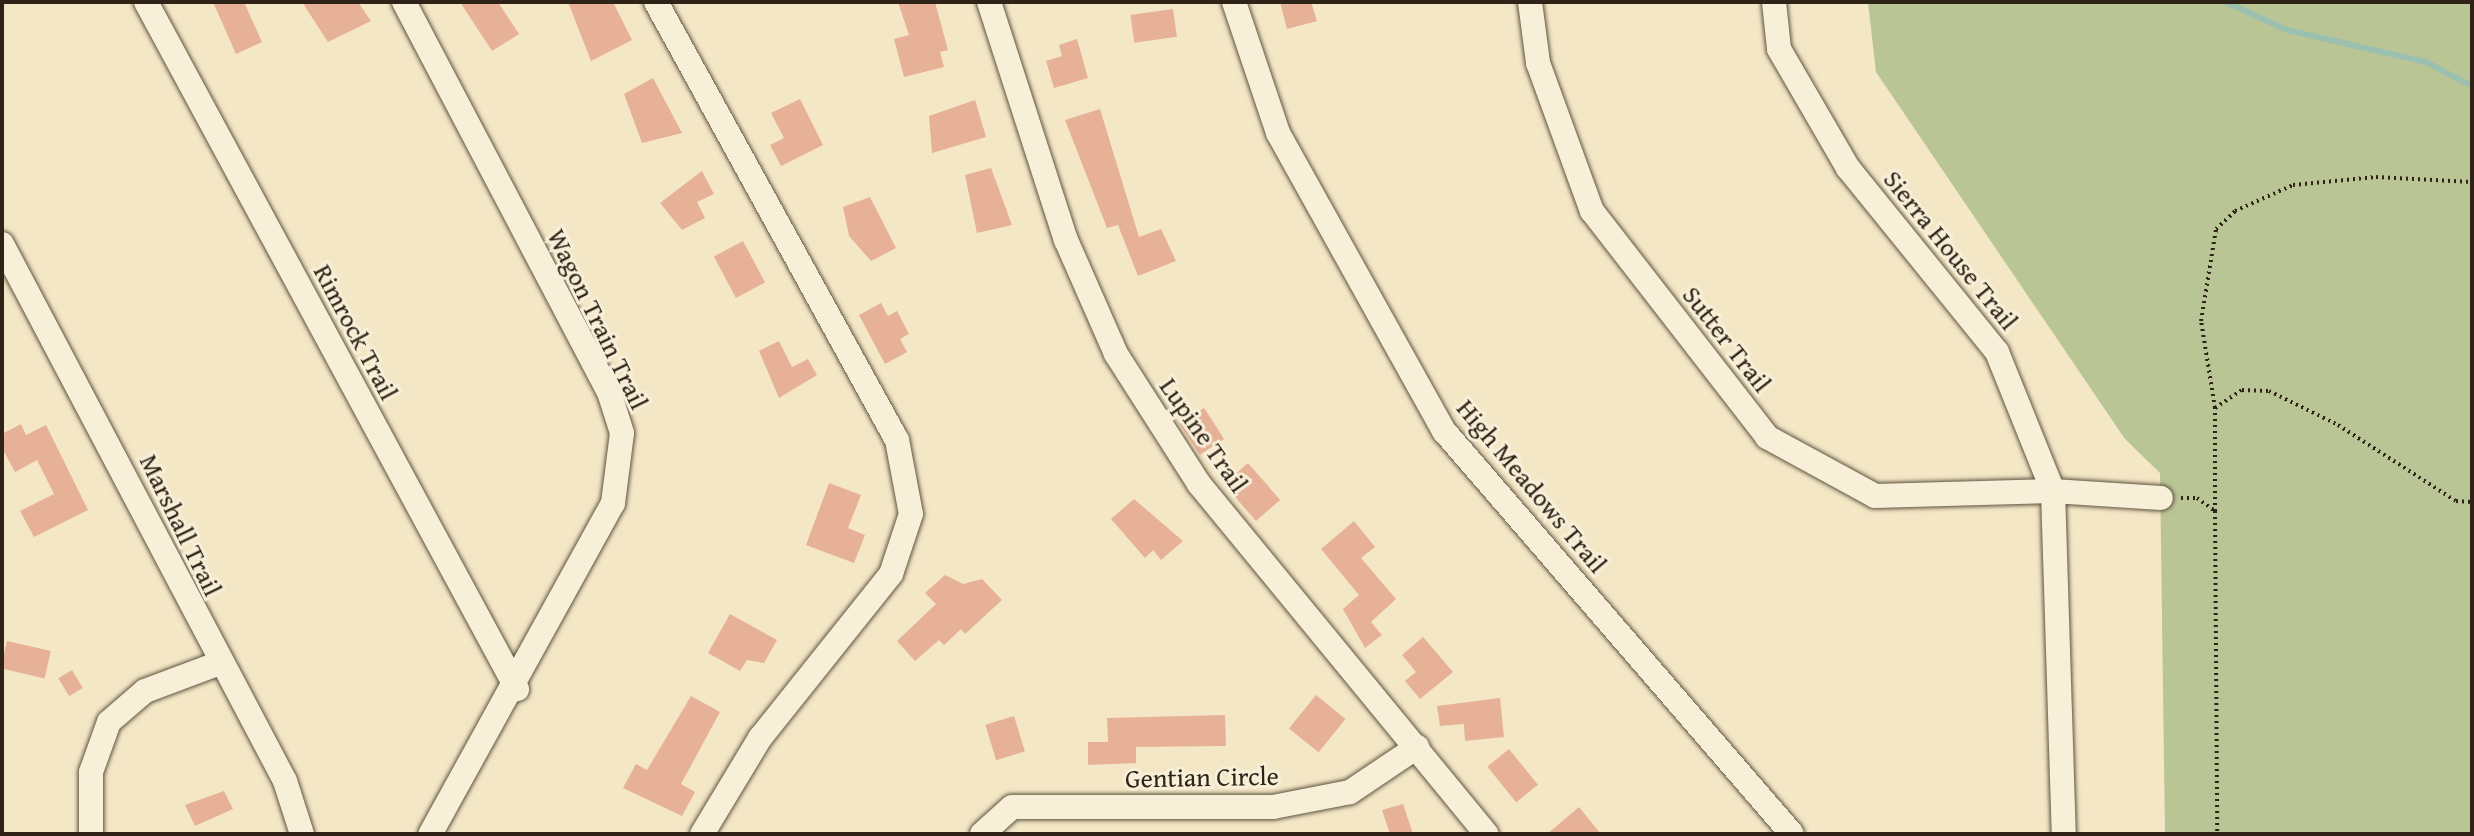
<!DOCTYPE html>
<html>
<head>
<meta charset="utf-8">
<style>
  body { margin:0 }
  #map { position:relative; width:2474px; height:836px; overflow:hidden; background:#f4e7c5; font-family:"Gentium Book Plus",serif }
  div>[style] { position:absolute }
  .green>* { inset:0; background:#bac596 }
  .stream>* { height:6px; margin:-3px; padding:0 3px; transform-origin:3px; border-radius:3px; background:#9cc0b0 }
  .building>* { inset:0; background:#e6b196; transform-origin:0 0 }
  .path>* { height:4px; margin-top:-2px; transform-origin:0; background:repeating-linear-gradient(90deg,#2f2317 0 2px,transparent 0 6px) }
  .roads { filter:drop-shadow(0 0 2px #605442) drop-shadow(0 0 2px #605442) }
  .minor>* { height:24px; margin:-12px; padding:0 12px; transform-origin:12px; border-radius:12px; background:#f8efd9 }
  span { translate:-50% -50%; white-space:nowrap; text-align:center; line-height:1.15; -webkit-text-stroke:6px #f8efd9; paint-order:stroke }
  .street-label { font-size:26px; color:#2f2317 }
  .frame { position:absolute; inset:0; border:4px solid #2f2317; pointer-events:none }
</style>
</head>
<body>
<div id="map">
  <div class="green">
    <div style="clip-path:polygon(1868px 2px,2472px 2px,2472px 834px,2165px 834px,2160px 473px,2125px 439px,1876px 72px)"></div>
  </div>
  <div class="stream">
    <div style="left:2226px;top:2px;width:67px;rotate:24.7deg"></div>
    <div style="left:2287px;top:30px;width:143px;rotate:13deg"></div>
    <div style="left:2426px;top:62px;width:52px;rotate:27.6deg"></div>
  </div>
  <div class="building">
    <div style="clip-path:polygon(213px 2px,244px 2px,262px 42px,236px 54px)"></div>
    <div style="clip-path:polygon(302px 2px,358px 2px,371px 21px,328px 42px)"></div>
    <div style="clip-path:polygon(460px 2px,498px 2px,519px 34px,492px 51px)"></div>
    <div style="clip-path:polygon(568px 2px,613px 2px,632px 40px,591px 61px)"></div>
    <div style="clip-path:polygon(898px 2px,935px 2px,948px 50px,940px 52px,944px 67px,904px 77px,894px 39px,909px 35px)"></div>
    <div style="clip-path:polygon(1280px 2px,1311px 2px,1317px 21px,1287px 29px)"></div>
    <div style="left:1173px;top:9px;width:28px;height:43px;rotate:82deg"></div>
    <div style="clip-path:polygon(1077px 39px,1088px 78px,1054px 88px,1046px 61px,1062px 56px,1059px 45px)"></div>
    <div style="clip-path:polygon(653px 78px,682px 133px,642px 143px,624px 94px)"></div>
    <div style="clip-path:polygon(800px 99px,823px 145px,781px 166px,770px 145px,784px 138px,771px 113px)"></div>
    <div style="clip-path:polygon(975px 100px,986px 137px,932px 153px,929px 116px)"></div>
    <div style="clip-path:polygon(1100px 109px,1139px 237px,1161px 229px,1176px 261px,1138px 276px,1118px 225px,1107px 228px,1065px 120px)"></div>
    <div style="clip-path:polygon(991px 168px,1012px 225px,977px 233px,965px 175px)"></div>
    <div style="clip-path:polygon(702px 171px,714px 194px,697px 202px,705px 218px,682px 230px,660px 203px)"></div>
    <div style="clip-path:polygon(870px 197px,896px 248px,871px 261px,849px 236px,843px 207px)"></div>
    <div style="left:743px;top:241px;width:47px;height:33px;rotate:62deg"></div>
    <div style="clip-path:polygon(881px 303px,888px 316px,897px 311px,909px 334px,900px 339px,907px 352px,885px 364px,859px 315px)"></div>
    <div style="clip-path:polygon(779px 341px,792px 367px,808px 359px,817px 375px,779px 398px,759px 351px)"></div>
    <div style="left:1204px;top:408px;width:37px;height:29px;rotate:57deg"></div>
    <div style="clip-path:polygon(21px 424px,26px 435px,46px 425px,88px 510px,34px 537px,20px 511px,54px 494px,37px 460px,15px 472px,2px 448px,2px 434px)"></div>
    <div style="left:1248px;top:463px;width:49px;height:32px;rotate:49deg"></div>
    <div style="clip-path:polygon(829px 483px,861px 495px,848px 528px,865px 535px,854px 563px,806px 545px)"></div>
    <div style="clip-path:polygon(1134px 499px,1183px 541px,1161px 560px,1153px 550px,1145px 558px,1111px 519px)"></div>
    <div style="clip-path:polygon(1354px 521px,1375px 547px,1361px 558px,1396px 599px,1371px 622px,1382px 635px,1365px 648px,1343px 609px,1359px 595px,1321px 549px)"></div>
    <div style="clip-path:polygon(945px 575px,963px 584px,982px 579px,1002px 600px,965px 634px,961px 629px,944px 645px,939px 640px,915px 661px,897px 641px,936px 604px,925px 593px)"></div>
    <div style="clip-path:polygon(730px 614px,777px 640px,764px 663px,747px 660px,740px 671px,708px 653px)"></div>
    <div style="clip-path:polygon(1423px 637px,1453px 672px,1420px 699px,1405px 681px,1416px 672px,1402px 655px)"></div>
    <div style="left:7px;top:641px;width:45px;height:28px;rotate:13deg"></div>
    <div style="left:72px;top:670px;width:21px;height:16px;rotate:59deg"></div>
    <div style="left:1316px;top:695px;width:38px;height:43px;rotate:39deg"></div>
    <div style="clip-path:polygon(691px 696px,720px 712px,681px 784px,695px 792px,682px 816px,623px 788px,636px 764px,647px 770px)"></div>
    <div style="clip-path:polygon(1500px 698px,1504px 737px,1465px 741px,1464px 724px,1440px 726px,1437px 706px)"></div>
    <div style="clip-path:polygon(1225px 715px,1226px 746px,1136px 747px,1136px 763px,1088px 765px,1088px 742px,1108px 742px,1107px 718px)"></div>
    <div style="left:1014px;top:716px;width:37px;height:30px;rotate:73deg"></div>
    <div style="left:1509px;top:749px;width:46px;height:28px;rotate:51deg"></div>
    <div style="clip-path:polygon(224px 791px,233px 809px,195px 826px,185px 805px)"></div>
    <div style="clip-path:polygon(1403px 804px,1413px 834px,1390px 834px,1382px 810px)"></div>
    <div style="clip-path:polygon(1579px 807px,1601px 834px,1547px 834px)"></div>
  </div>
  <div class="path">
    <div style="left:2215px;top:408px;width:32px;rotate:-34deg"></div>
    <div style="left:2242px;top:390px;width:27px;rotate:2deg"></div>
    <div style="left:2269px;top:391px;width:77px;rotate:26.2deg"></div>
    <div style="left:2338px;top:425px;width:140px;rotate:32.8deg"></div>
    <div style="left:2456px;top:501px;width:16px;rotate:4deg"></div>
    <div style="left:2181px;top:498px;width:16px"></div>
    <div style="left:2197px;top:498px;width:22px;rotate:36deg"></div>
    <div style="left:2215px;top:511px;width:323px;rotate:89.6deg"></div>
    <div style="left:2215px;top:511px;width:103px;rotate:-90deg"></div>
    <div style="left:2215px;top:408px;width:88px;rotate:-99.1deg"></div>
    <div style="left:2201px;top:321px;width:93px;rotate:-80.7deg"></div>
    <div style="left:2216px;top:229px;width:26px;rotate:-43deg"></div>
    <div style="left:2235px;top:211px;width:64px;rotate:-24.1deg"></div>
    <div style="left:2293px;top:185px;width:83px;rotate:-5.5deg"></div>
    <div style="left:2376px;top:177px;width:96px;rotate:3deg"></div>
  </div>
  <div class="roads">
    <div class="minor">
      <div style="left:146px;top:2px;width:781px;rotate:61.63deg"></div>
      <div style="left:404px;top:2px;width:441px;rotate:62.3deg"></div>
      <div style="left:609px;top:392px;width:43px;rotate:72.4deg"></div>
      <div style="left:622px;top:433px;width:71px;rotate:97.3deg"></div>
      <div style="left:613px;top:503px;width:378px;rotate:118.9deg"></div>
      <div style="left:656px;top:2px;width:500px;rotate:61.2deg"></div>
      <div style="left:897px;top:440px;width:75px;rotate:79.3deg"></div>
      <div style="left:911px;top:514px;width:63px;rotate:108.4deg"></div>
      <div style="left:891px;top:574px;width:210px;rotate:128.6deg"></div>
      <div style="left:760px;top:738px;width:112px;rotate:121.1deg"></div>
      <div style="left:989px;top:2px;width:250px;rotate:72.1deg"></div>
      <div style="left:1066px;top:240px;width:124px;rotate:66.3deg"></div>
      <div style="left:1116px;top:354px;width:154px;rotate:57.4deg"></div>
      <div style="left:1199px;top:484px;width:453px;rotate:50.6deg"></div>
      <div style="left:1234px;top:2px;width:138px;rotate:71.4deg"></div>
      <div style="left:1278px;top:133px;width:341px;rotate:60.9deg"></div>
      <div style="left:1444px;top:431px;width:532px;rotate:49.19deg"></div>
      <div style="left:1530px;top:2px;width:62px;rotate:82.5deg"></div>
      <div style="left:1538px;top:63px;width:158px;rotate:70deg"></div>
      <div style="left:1592px;top:211px;width:286px;rotate:52.2deg"></div>
      <div style="left:1767px;top:437px;width:123px;rotate:28.6deg"></div>
      <div style="left:1875px;top:496px;width:178px;rotate:-1.6deg"></div>
      <div style="left:2053px;top:491px;width:108px;rotate:3.7deg"></div>
      <div style="left:1774px;top:2px;width:47px;rotate:83.9deg"></div>
      <div style="left:1779px;top:49px;width:138px;rotate:59.9deg"></div>
      <div style="left:1848px;top:168px;width:237px;rotate:51deg"></div>
      <div style="left:1997px;top:352px;width:150px;rotate:68.1deg"></div>
      <div style="left:2053px;top:491px;width:343px;rotate:88.2deg"></div>
      <div style="left:2px;top:244px;width:607px;rotate:62.21deg"></div>
      <div style="left:285px;top:781px;width:56px;rotate:72.2deg"></div>
      <div style="left:91px;top:834px;width:62px;rotate:-90deg"></div>
      <div style="left:91px;top:772px;width:53px;rotate:-70.2deg"></div>
      <div style="left:109px;top:722px;width:48px;rotate:-40.7deg"></div>
      <div style="left:145px;top:691px;width:77px;rotate:-20.6deg"></div>
      <div style="left:982px;top:834px;width:40px;rotate:-42deg"></div>
      <div style="left:1012px;top:807px;width:261px"></div>
      <div style="left:1273px;top:807px;width:78px;rotate:-11deg"></div>
      <div style="left:1350px;top:792px;width:81px;rotate:-33.9deg"></div>
    </div>
  </div>
  <div class="street-label">
    <span style="left:1951px;top:250px;rotate:51deg">Sierra House Trail</span>
    <span style="left:598px;top:319px;rotate:64deg">Wagon Train Trail</span>
    <span style="left:356px;top:332px;rotate:62deg">Rimrock Trail</span>
    <span style="left:1727px;top:339px;rotate:52deg">Sutter Trail</span>
    <span style="left:1204px;top:435px;rotate:55deg">Lupine Trail</span>
    <span style="left:1532px;top:486px;rotate:50deg">High Meadows Trail</span>
    <span style="left:181px;top:525px;rotate:64deg">Marshall Trail</span>
    <span style="left:1202px;top:777px;rotate:-1deg">Gentian Circle</span>
  </div>
  <div class="frame"></div>
</div>
</body>
</html>
